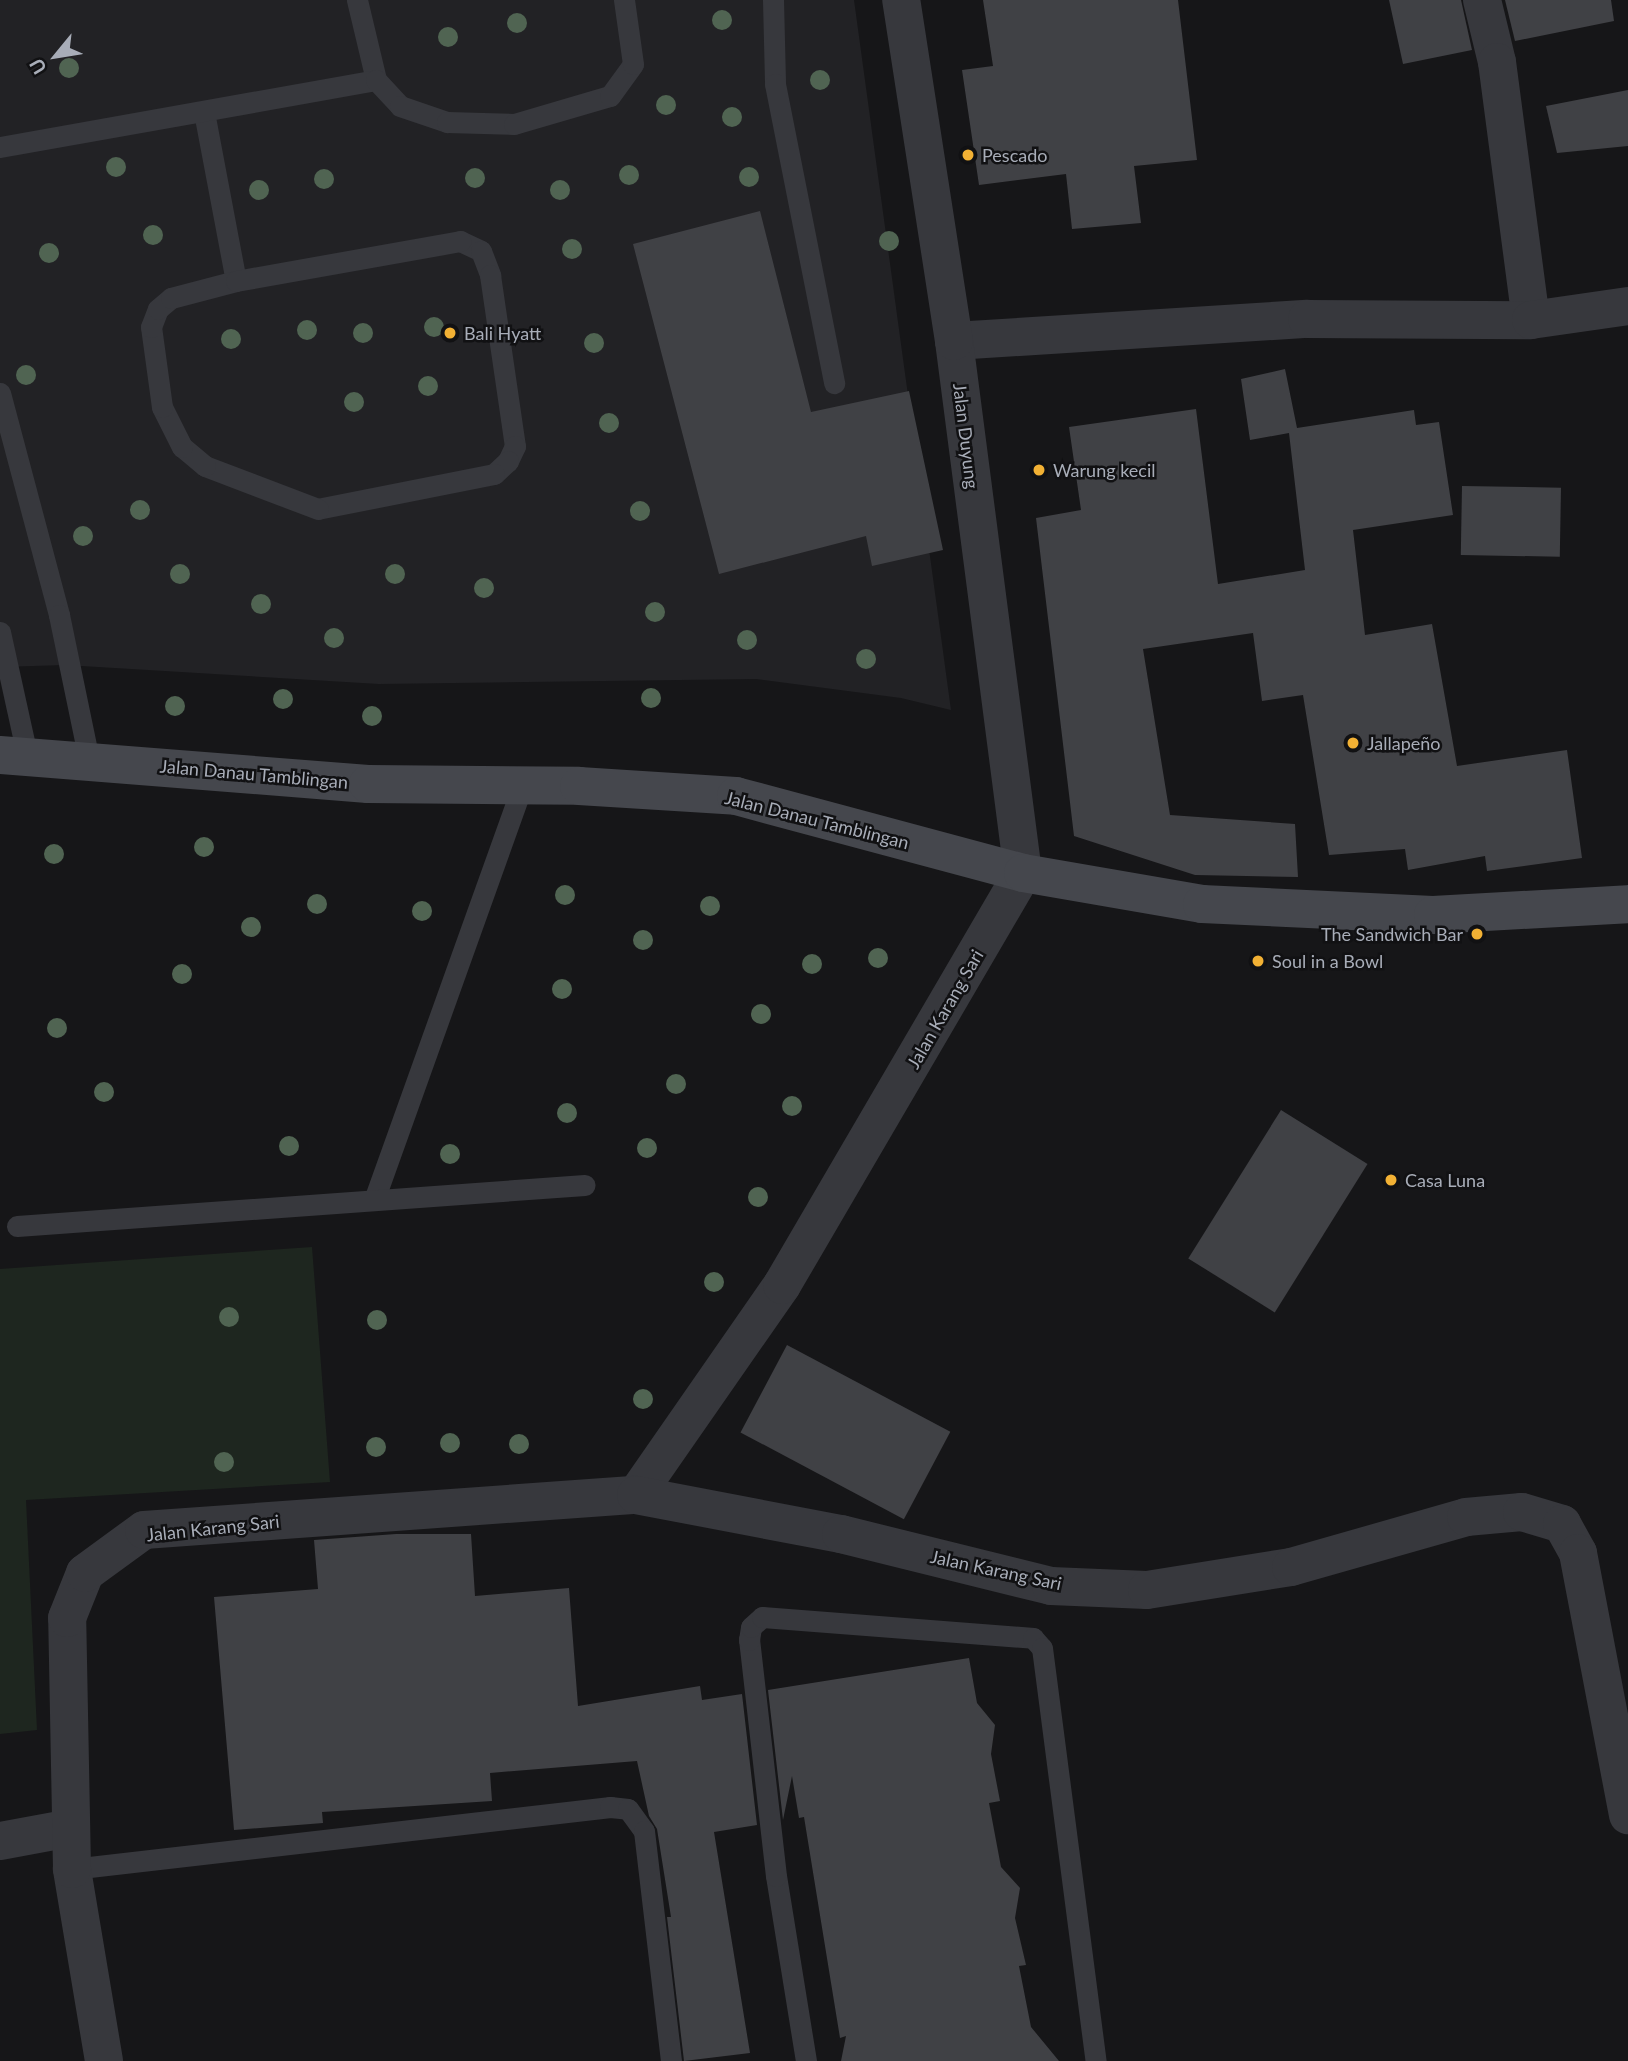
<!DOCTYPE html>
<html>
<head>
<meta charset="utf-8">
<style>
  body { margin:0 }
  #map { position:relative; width:1628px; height:2061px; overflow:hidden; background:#161618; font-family:Lato,sans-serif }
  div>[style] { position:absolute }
  .built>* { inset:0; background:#222225 }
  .green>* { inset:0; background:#1e261f }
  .building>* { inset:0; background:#404145; transform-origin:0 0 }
  .lane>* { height:21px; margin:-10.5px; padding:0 10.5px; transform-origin:10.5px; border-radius:10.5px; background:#37383d }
  .street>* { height:38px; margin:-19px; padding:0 19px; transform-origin:19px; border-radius:19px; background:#37383d }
  .secondary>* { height:38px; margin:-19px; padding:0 19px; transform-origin:19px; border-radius:19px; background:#45474d }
  .trees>* { width:20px; height:20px; margin:-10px; border-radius:50%; background:#506452 }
  .dots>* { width:19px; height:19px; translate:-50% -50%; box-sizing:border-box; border:4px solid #111113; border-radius:50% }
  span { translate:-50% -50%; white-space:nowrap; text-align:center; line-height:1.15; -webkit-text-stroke:5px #111113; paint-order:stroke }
  .poi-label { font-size:18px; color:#a8adb8 }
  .left { translate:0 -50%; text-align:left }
  .right { translate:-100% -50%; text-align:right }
  .street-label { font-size:18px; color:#a8adb8 }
  .north { position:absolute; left:21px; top:21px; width:70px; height:70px; -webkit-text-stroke:5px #111113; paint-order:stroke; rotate:240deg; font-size:19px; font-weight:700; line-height:28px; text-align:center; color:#a8adb8 }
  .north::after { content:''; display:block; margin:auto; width:24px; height:32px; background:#a8adb8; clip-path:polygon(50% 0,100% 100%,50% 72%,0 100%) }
</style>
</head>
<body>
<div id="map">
  <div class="built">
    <div style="clip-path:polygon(0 0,854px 0,951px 710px,901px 698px,756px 679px,379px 684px,65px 665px,0 667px)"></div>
  </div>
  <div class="green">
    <div style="clip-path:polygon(312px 1247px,330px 1482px,26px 1500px,37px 1730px,0 1734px,0 1269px)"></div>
  </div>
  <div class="building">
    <div style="clip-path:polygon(983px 0,1178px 0,1197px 160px,1134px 166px,1141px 223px,1072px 229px,1066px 174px,979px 185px,962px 70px,993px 66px)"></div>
    <div style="clip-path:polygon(1389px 0,1461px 0,1472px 50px,1403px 64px)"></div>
    <div style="clip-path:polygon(1505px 0,1611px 0,1614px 21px,1515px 41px)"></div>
    <div style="clip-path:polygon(1628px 90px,1628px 146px,1557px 153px,1546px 106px)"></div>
    <div style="clip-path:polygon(760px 211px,811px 412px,909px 391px,943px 550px,872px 566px,866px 536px,719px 574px,633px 244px)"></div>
    <div style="clip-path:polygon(1285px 369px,1297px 428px,1414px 410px,1416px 425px,1439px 422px,1453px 515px,1353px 530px,1365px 635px,1432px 624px,1457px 766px,1567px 750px,1582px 858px,1487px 871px,1485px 856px,1408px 870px,1405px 849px,1329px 855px,1303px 695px,1262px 701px,1253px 633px,1143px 649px,1170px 815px,1295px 824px,1298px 877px,1195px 875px,1074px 836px,1036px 518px,1081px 510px,1069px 427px,1196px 409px,1218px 584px,1305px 570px,1289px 433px,1250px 440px,1241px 379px)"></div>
    <div style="left:1462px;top:486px;width:99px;height:69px;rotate:1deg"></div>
    <div style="left:1281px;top:1110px;width:102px;height:175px;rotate:32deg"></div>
    <div style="left:787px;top:1345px;width:185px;height:99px;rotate:28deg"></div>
    <div style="clip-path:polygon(396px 1534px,471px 1534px,475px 1596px,569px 1588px,578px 1706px,700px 1686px,702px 1700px,742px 1694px,757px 1825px,714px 1832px,750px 2053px,684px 2061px,667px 1917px,671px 1917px,657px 1829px,649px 1816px,637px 1761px,490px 1773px,492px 1801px,322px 1812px,323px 1823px,234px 1830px,214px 1597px,318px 1589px,314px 1540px)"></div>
    <div style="clip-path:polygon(969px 1658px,977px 1703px,995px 1725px,991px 1754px,1000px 1801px,989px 1803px,1001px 1867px,1020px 1888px,1015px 1918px,1026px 1965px,1019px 1966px,1031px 2027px,1059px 2061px,841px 2061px,846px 2036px,840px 2038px,804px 1817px,799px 1818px,792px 1776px,783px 1820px,768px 1690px)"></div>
  </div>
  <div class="lane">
    <div style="left:357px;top:0;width:82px;rotate:76.6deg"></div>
    <div style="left:773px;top:0;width:84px;rotate:88.6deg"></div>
    <div style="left:775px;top:84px;width:305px;rotate:78.8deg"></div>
    <div style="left:204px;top:112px;width:172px;rotate:79.3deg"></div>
    <div style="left:0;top:147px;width:382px;rotate:-10.1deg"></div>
    <div style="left:376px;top:80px;width:35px;rotate:47deg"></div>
    <div style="left:400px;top:106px;width:50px;rotate:18.8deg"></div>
    <div style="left:447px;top:122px;width:67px;rotate:1.7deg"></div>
    <div style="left:514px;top:124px;width:100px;rotate:-16.3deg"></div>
    <div style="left:610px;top:96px;width:39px;rotate:-54deg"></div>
    <div style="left:633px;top:64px;width:65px;rotate:-98deg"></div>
    <div style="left:460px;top:241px;width:23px;rotate:25deg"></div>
    <div style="left:481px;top:251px;width:26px;rotate:69deg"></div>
    <div style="left:490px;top:275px;width:173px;rotate:81.7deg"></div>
    <div style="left:515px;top:446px;width:17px;rotate:115deg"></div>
    <div style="left:508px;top:461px;width:19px;rotate:137deg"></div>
    <div style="left:494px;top:474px;width:179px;rotate:168.8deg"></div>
    <div style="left:318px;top:509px;width:121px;rotate:-159.2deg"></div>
    <div style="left:205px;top:466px;width:30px;rotate:-140deg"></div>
    <div style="left:182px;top:447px;width:45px;rotate:-116.6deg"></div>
    <div style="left:162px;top:407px;width:81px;rotate:-97.8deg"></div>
    <div style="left:151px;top:327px;width:19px;rotate:-69deg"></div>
    <div style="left:158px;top:309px;width:17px;rotate:-40deg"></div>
    <div style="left:171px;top:298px;width:67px;rotate:-14.7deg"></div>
    <div style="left:236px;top:281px;width:228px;rotate:-10.1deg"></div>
    <div style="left:0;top:393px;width:230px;rotate:75.1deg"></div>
    <div style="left:59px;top:615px;width:148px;rotate:78.3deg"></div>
    <div style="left:0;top:632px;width:126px;rotate:77.6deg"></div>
    <div style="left:374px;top:1200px;width:441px;rotate:-70.3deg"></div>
    <div style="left:17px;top:1226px;width:569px;rotate:-4.13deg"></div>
    <div style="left:72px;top:1869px;width:542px;rotate:-6.57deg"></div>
    <div style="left:610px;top:1807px;width:18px;rotate:6deg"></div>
    <div style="left:628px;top:1809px;width:27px;rotate:54deg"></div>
    <div style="left:644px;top:1831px;width:232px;rotate:83.3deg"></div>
    <div style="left:806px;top:2061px;width:187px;rotate:-99.2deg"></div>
    <div style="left:776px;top:1876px;width:238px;rotate:-96.5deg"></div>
    <div style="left:749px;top:1640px;width:13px;rotate:-81deg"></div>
    <div style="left:751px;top:1627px;width:15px;rotate:-42deg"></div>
    <div style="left:762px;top:1617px;width:272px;rotate:4.4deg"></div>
    <div style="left:1033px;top:1638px;width:13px;rotate:48deg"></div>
    <div style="left:1042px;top:1648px;width:417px;rotate:82.6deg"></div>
  </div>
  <div class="street">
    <div style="left:1482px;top:0;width:64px;rotate:76.4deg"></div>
    <div style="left:1497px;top:62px;width:260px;rotate:82.5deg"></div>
    <div style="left:954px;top:341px;width:354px;rotate:-3.6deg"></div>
    <div style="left:1307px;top:319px;width:224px;rotate:0.3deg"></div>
    <div style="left:1531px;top:320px;width:98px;rotate:-8.2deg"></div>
    <div style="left:636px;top:1495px;width:256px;rotate:-55.2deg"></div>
    <div style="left:782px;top:1285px;width:477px;rotate:-59.7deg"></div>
    <div style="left:1023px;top:873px;width:536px;rotate:-97.39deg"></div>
    <div style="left:954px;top:341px;width:345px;rotate:-98.8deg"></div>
    <div style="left:0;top:1841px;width:71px;rotate:-10.5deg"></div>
    <div style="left:104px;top:2061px;width:195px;rotate:-99.5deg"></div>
    <div style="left:72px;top:1869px;width:251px;rotate:-91.1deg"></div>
    <div style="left:67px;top:1618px;width:48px;rotate:-68.2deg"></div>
    <div style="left:85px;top:1573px;width:73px;rotate:-36.1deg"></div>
    <div style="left:144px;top:1530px;width:493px;rotate:-4.1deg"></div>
    <div style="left:636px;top:1495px;width:209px;rotate:10.8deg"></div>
    <div style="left:841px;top:1534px;width:216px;rotate:13.9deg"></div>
    <div style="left:1051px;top:1586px;width:96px;rotate:2.4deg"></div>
    <div style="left:1147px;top:1590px;width:146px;rotate:-9.1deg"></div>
    <div style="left:1291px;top:1567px;width:182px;rotate:-15.9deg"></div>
    <div style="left:1466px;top:1517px;width:56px;rotate:-5.1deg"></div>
    <div style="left:1522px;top:1512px;width:42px;rotate:16.7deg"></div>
    <div style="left:1562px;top:1524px;width:33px;rotate:61deg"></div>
    <div style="left:1578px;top:1553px;width:267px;rotate:79.2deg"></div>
  </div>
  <div class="secondary">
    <div style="left:0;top:755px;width:369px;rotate:4.5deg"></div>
    <div style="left:368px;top:784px;width:211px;rotate:0.5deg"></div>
    <div style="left:579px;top:786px;width:157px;rotate:3.6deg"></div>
    <div style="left:736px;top:796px;width:297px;rotate:15deg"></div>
    <div style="left:1023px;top:873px;width:182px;rotate:9.8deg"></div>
    <div style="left:1202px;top:904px;width:231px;rotate:2.7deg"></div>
    <div style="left:1433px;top:915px;width:195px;rotate:-3.2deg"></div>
  </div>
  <div class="trees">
    <div style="left:722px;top:20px"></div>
    <div style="left:517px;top:23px"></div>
    <div style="left:448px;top:37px"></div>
    <div style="left:69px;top:68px"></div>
    <div style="left:820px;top:80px"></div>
    <div style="left:666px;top:105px"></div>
    <div style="left:732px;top:117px"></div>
    <div style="left:116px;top:167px"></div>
    <div style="left:629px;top:175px"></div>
    <div style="left:749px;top:177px"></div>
    <div style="left:475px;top:178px"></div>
    <div style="left:324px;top:179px"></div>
    <div style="left:259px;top:190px"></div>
    <div style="left:560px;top:190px"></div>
    <div style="left:153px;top:235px"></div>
    <div style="left:889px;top:241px"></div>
    <div style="left:572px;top:249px"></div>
    <div style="left:49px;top:253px"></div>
    <div style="left:434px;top:327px"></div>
    <div style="left:307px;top:330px"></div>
    <div style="left:363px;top:333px"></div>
    <div style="left:231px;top:339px"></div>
    <div style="left:594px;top:343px"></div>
    <div style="left:26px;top:375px"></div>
    <div style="left:428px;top:386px"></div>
    <div style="left:354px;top:402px"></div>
    <div style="left:609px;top:423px"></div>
    <div style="left:140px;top:510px"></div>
    <div style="left:640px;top:511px"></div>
    <div style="left:83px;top:536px"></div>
    <div style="left:180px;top:574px"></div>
    <div style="left:395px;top:574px"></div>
    <div style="left:484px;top:588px"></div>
    <div style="left:261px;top:604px"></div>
    <div style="left:655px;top:612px"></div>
    <div style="left:334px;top:638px"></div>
    <div style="left:747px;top:640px"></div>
    <div style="left:866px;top:659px"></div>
    <div style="left:651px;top:698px"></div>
    <div style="left:283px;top:699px"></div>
    <div style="left:175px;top:706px"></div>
    <div style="left:372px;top:716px"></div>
    <div style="left:204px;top:847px"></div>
    <div style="left:54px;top:854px"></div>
    <div style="left:565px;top:895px"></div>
    <div style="left:317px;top:904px"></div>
    <div style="left:710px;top:906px"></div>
    <div style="left:422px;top:911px"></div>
    <div style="left:251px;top:927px"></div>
    <div style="left:643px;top:940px"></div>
    <div style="left:878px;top:958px"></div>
    <div style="left:812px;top:964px"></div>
    <div style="left:182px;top:974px"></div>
    <div style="left:562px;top:989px"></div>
    <div style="left:761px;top:1014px"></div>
    <div style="left:57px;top:1028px"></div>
    <div style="left:676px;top:1084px"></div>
    <div style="left:104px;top:1092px"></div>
    <div style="left:792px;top:1106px"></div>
    <div style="left:567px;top:1113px"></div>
    <div style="left:289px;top:1146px"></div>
    <div style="left:647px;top:1148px"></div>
    <div style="left:450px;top:1154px"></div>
    <div style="left:758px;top:1197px"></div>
    <div style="left:714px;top:1282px"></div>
    <div style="left:229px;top:1317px"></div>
    <div style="left:377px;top:1320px"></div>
    <div style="left:643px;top:1399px"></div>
    <div style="left:450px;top:1443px"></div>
    <div style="left:519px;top:1444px"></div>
    <div style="left:376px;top:1447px"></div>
    <div style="left:224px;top:1462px"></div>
  </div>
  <div class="dots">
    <div style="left:968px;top:155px;background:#f2b134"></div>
    <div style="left:450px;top:333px;background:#f2b134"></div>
    <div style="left:1039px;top:470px;background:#f2b134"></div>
    <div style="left:1353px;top:743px;background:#f2b134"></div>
    <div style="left:1477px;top:934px;background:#f2b134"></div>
    <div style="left:1258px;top:961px;background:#f2b134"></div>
    <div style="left:1391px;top:1180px;background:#f2b134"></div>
  </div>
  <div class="poi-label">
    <span class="left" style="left:982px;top:155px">Pescado</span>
    <span class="left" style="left:464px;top:333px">Bali Hyatt</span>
    <span class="left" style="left:1053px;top:470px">Warung kecil</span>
    <span class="left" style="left:1367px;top:743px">Jallapeño</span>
    <span class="right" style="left:1463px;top:934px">The Sandwich Bar</span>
    <span class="left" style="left:1272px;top:961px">Soul in a Bowl</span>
    <span class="left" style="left:1405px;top:1180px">Casa Luna</span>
  </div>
  <div class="street-label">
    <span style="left:966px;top:436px;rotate:83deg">Jalan Duyung</span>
    <span style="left:254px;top:774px;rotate:5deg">Jalan Danau Tamblingan</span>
    <span style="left:817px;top:820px;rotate:14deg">Jalan Danau Tamblingan</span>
    <span style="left:945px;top:1009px;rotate:-60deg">Jalan Karang Sari</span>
    <span style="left:213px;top:1528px;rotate:-6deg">Jalan Karang Sari</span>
    <span style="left:996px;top:1570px;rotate:12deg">Jalan Karang Sari</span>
  </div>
  <div class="north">U</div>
</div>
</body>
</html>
